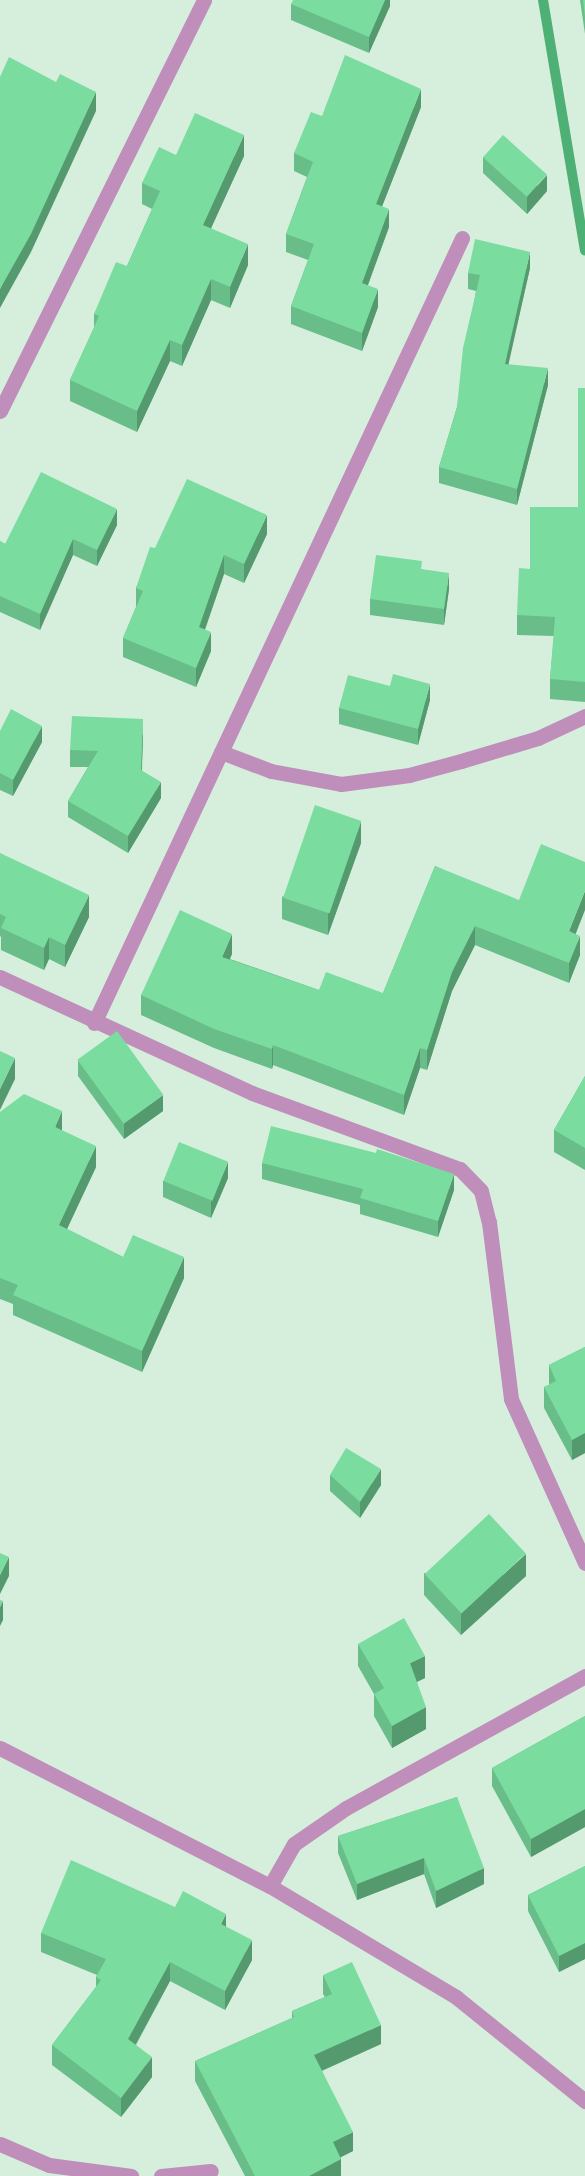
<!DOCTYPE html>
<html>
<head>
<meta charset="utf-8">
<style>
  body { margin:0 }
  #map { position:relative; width:585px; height:2176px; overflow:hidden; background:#d6efdd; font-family:Rubik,sans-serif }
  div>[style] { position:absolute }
  .stream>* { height:10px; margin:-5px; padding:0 5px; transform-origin:5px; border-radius:5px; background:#4eb075 }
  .minor>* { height:15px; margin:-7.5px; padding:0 7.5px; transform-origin:7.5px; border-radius:7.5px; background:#bf8ebb }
  .wall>* { inset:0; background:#69bd88 }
  .shaded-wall>* { inset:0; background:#559a6f }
  .building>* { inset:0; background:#7adc9e; transform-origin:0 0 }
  span { translate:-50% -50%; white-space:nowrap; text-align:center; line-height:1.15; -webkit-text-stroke:4px #e3fcea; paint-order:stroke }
</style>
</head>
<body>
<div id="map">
  <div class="stream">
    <div style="left:543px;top:0;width:254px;rotate:80.5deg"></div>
  </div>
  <div class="minor">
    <div style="left:0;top:411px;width:459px;rotate:-63.6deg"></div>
    <div style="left:221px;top:752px;width:53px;rotate:20.8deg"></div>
    <div style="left:271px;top:771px;width:71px;rotate:10.5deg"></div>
    <div style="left:341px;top:784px;width:69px;rotate:-7.5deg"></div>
    <div style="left:409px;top:775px;width:54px;rotate:-15.1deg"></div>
    <div style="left:461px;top:761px;width:80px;rotate:-16.6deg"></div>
    <div style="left:538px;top:738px;width:52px;rotate:-25.1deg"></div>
    <div style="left:0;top:977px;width:277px;rotate:24.7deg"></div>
    <div style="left:252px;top:1093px;width:221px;rotate:20.1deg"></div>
    <div style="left:460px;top:1169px;width:30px;rotate:46deg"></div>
    <div style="left:481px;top:1191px;width:32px;rotate:76deg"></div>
    <div style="left:489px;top:1222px;width:178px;rotate:82.9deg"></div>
    <div style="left:511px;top:1399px;width:180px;rotate:65.7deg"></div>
    <div style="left:94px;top:1023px;width:867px;rotate:-64.88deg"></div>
    <div style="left:0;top:1748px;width:303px;rotate:27.1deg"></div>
    <div style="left:270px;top:1886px;width:217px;rotate:30.8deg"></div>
    <div style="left:456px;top:1997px;width:166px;rotate:38.9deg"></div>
    <div style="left:270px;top:1886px;width:48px;rotate:-60.3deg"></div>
    <div style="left:294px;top:1844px;width:63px;rotate:-34.7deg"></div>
    <div style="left:346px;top:1808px;width:273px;rotate:-28.9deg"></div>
    <div style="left:0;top:2144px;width:53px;rotate:23.2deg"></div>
    <div style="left:49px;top:2165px;width:83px;rotate:7.6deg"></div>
    <div style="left:161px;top:2176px;width:50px;rotate:-5.7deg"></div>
  </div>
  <div class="wall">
    <div style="clip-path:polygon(390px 0,390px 6px,369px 53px,291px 20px,291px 4px)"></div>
    <div style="clip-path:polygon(580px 0,585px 0,585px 34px)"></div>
    <div style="clip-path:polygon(421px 107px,382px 206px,389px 227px,368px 285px,378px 307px,362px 351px,291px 324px,291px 306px,308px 260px,286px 252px,286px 234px,307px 177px,294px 171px,294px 153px,322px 116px)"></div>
    <div style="clip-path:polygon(176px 155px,244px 156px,211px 228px,248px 265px,230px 308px,211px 300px,182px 366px,170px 361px,137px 432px,70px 401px,70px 380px,94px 328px,94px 314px,127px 266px,152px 209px,142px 204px,142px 183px)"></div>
    <div style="clip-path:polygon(483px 157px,547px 191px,527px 214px,483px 173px)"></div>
    <div style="clip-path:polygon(530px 268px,508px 364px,548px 385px,517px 505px,439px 483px,439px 467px,457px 407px,476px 291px,468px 289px,468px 273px)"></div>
    <div style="clip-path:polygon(585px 388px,585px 702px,550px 699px,550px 679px,554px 636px,517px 635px,517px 615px,530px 569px,578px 507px)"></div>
    <div style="clip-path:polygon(117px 525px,97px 566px,73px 555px,40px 630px,0 612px,0 541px,5px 544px)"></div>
    <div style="clip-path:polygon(267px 534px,244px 583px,224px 574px,205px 630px,211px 651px,196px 687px,123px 657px,123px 638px,136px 607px,136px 588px,155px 548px)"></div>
    <div style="clip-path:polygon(422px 569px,449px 589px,444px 625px,370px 615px,370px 599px)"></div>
    <div style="clip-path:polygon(430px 700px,418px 745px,339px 724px,339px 708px)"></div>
    <div style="clip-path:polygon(0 731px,42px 742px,13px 796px,0 790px)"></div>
    <div style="clip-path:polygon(143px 735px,142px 771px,161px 798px,128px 853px,68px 817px,68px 801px,88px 767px,70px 767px,70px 750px)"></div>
    <div style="clip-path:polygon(361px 843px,328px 935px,282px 919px,282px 897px)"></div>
    <div style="clip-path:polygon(0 853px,89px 917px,65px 967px,49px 959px,44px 970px,1px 950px,1px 937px,0 936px)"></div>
    <div style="clip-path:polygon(435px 866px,576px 934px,580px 955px,569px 983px,475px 945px,452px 991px,427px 1070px,420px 1068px,404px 1115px,273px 1065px,272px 1069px,214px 1048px,141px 1015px,141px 995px,232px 954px,230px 959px,319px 990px,383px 993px)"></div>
    <div style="clip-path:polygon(78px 1060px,163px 1111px,124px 1139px,78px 1076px)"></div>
    <div style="clip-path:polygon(585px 1076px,585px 1170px,554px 1152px,554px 1130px)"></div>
    <div style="clip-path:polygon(0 1112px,62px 1130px,96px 1167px,67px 1229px,123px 1257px,184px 1278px,142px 1372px,13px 1315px,13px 1304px,0 1299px)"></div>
    <div style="clip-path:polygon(262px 1163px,454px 1190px,438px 1237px,360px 1214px,360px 1205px,262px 1179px)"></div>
    <div style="clip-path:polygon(228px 1178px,211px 1218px,163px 1197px,163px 1181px)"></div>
    <div style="clip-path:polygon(585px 1347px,585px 1453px,572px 1460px,544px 1408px,544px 1387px,549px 1385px,549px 1365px)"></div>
    <div style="clip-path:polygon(330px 1475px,381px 1485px,360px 1518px,330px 1491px)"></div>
    <div style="clip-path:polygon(424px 1573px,526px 1576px,461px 1635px,424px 1595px)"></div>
    <div style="clip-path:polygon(358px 1644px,425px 1678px,417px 1682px,426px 1729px,392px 1748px,374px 1716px,374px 1694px,358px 1666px)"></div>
    <div style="clip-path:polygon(585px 1716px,585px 1827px,531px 1857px,492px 1786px,492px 1768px)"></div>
    <div style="clip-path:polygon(457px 1797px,484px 1884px,436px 1908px,424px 1874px,357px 1900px,338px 1853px,338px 1836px)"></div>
    <div style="clip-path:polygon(585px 1866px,585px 1959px,559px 1972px,528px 1911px,528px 1895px)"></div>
    <div style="clip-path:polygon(175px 1907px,226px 1927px,252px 1960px,225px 2010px,170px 1981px,136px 2045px,152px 2077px,121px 2117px,52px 2065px,52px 2045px,96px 1987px,96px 1977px,97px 1975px,41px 1952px,41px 1933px)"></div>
    <div style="clip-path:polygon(323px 1975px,381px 2044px,322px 2071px,353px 2151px,341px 2157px,341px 2176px,245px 2176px,195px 2081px,195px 2061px,292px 2018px,292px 2011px,325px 1997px,323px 1994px)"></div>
  </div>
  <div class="shaded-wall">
    <div style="clip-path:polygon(385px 0,390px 0,390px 6px,369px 53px,369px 37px)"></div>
    <div style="clip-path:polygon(421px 89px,421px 107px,376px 222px,376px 204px)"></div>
    <div style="clip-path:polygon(96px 92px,96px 111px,31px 252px,0 308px,0 289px)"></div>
    <div style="clip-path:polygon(244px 135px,244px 156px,203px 246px,203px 225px)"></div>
    <div style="clip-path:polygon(547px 175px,547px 191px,527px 214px,527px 197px)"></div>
    <div style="clip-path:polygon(389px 209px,389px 227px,362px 301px,362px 283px)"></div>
    <div style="clip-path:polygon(248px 244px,248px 265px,230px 308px,230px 287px)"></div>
    <div style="clip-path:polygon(530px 252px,530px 268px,505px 380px,505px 364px)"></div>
    <div style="clip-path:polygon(211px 279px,211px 300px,182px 366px,182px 345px)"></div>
    <div style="clip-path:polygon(378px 289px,378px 307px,362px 351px,362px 333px)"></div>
    <div style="clip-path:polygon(170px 340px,170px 361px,137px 432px,137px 411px)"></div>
    <div style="clip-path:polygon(548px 368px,548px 385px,517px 505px,517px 489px)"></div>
    <div style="clip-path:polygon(117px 509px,117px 525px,97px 566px,97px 550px)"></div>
    <div style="clip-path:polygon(267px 515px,267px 534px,244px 583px,244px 564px)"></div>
    <div style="clip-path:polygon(73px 539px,73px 555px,40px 630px,40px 614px)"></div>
    <div style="clip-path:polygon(224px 555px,224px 574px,199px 646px,199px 627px)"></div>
    <div style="clip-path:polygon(449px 573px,449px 589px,444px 625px,444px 609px)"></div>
    <div style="clip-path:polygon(211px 632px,211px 651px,196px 687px,196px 668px)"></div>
    <div style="clip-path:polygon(430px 684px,430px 700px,418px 745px,418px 729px)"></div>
    <div style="clip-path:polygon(143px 719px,143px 735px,141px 786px,141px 770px)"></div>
    <div style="clip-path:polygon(42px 726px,42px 742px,13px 796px,13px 780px)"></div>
    <div style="clip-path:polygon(161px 782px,161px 798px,128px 853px,128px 836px)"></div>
    <div style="clip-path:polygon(361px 821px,361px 843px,328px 935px,328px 913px)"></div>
    <div style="clip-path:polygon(585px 891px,585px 910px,569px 951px,569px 931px)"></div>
    <div style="clip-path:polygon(89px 895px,89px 917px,65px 967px,65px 945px)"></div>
    <div style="clip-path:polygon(475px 926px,475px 945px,452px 991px,427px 1070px,427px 1050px,452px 972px)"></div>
    <div style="clip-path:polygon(232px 934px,232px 954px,222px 976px,222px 957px)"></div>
    <div style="clip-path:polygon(580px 936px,580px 955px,569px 983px,569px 963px)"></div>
    <div style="clip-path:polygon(49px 937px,49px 959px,44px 970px,44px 948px)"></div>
    <div style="clip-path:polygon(273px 1045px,273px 1065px,272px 1069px,272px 1049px)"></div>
    <div style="clip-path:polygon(420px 1048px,420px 1068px,404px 1115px,404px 1095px)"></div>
    <div style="clip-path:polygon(15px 1058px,15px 1079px,0 1110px,0 1089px)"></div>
    <div style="clip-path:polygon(163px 1095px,163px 1111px,124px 1139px,124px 1123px)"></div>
    <div style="clip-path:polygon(62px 1111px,62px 1132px,55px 1127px)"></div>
    <div style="clip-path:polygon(96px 1146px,96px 1167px,59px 1246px,59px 1225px)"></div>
    <div style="clip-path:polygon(228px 1162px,228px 1178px,211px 1218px,211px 1202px)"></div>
    <div style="clip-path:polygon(454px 1174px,454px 1190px,438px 1237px,438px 1221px)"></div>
    <div style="clip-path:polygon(184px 1257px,184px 1278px,142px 1372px,142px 1351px)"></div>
    <div style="clip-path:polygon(585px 1433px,585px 1453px,572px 1460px,572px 1440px)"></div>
    <div style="clip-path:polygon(381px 1469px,381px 1485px,360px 1518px,360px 1502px)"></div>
    <div style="clip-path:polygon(526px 1554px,526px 1576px,461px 1635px,461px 1613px)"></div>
    <div style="clip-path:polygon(9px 1557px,9px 1576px,0 1594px,0 1575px)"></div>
    <div style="clip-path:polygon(3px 1601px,3px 1620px,0 1626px,0 1607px)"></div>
    <div style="clip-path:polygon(425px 1656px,425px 1678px,410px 1685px,410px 1663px)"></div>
    <div style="clip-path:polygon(426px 1707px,426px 1729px,392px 1748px,392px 1726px)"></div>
    <div style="clip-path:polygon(585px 1809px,585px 1827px,531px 1857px,531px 1839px)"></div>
    <div style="clip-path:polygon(424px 1858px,424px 1874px,357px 1900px,357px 1884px)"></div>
    <div style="clip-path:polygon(484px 1868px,484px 1884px,436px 1908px,436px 1891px)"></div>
    <div style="clip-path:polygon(226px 1914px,226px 1934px,221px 1924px)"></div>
    <div style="clip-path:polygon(252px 1940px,252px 1960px,225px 2010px,225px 1991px)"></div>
    <div style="clip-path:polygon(585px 1943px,585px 1959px,559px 1972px,559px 1956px)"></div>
    <div style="clip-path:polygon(170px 1962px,170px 1981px,128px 2058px,128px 2039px)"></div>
    <div style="clip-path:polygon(381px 2025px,381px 2044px,314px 2074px,314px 2055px)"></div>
    <div style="clip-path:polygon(152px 2057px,152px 2077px,121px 2117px,121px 2098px)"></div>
    <div style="clip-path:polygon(353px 2132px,353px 2151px,333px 2161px,333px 2142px)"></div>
    <div style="clip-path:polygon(341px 2159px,341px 2176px,309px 2176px)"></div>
  </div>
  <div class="building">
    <div style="clip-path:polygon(293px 0,385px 0,369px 37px,291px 4px)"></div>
    <div style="clip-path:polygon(583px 0,585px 0,585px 17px)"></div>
    <div style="clip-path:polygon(345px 55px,421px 89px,376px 204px,389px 209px,362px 283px,378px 289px,362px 333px,291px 306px,314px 244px,286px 234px,313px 162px,294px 153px,311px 112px,322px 116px)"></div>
    <div style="clip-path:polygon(9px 57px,56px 82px,60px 74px,96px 92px,31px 234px,0 289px,0 77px)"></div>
    <div style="clip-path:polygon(195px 113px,244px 135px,203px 225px,248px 244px,230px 287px,211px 279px,182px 345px,170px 340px,137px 411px,70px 380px,99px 316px,94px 314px,116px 262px,127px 266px,160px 191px,142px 183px,159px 147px,176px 155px)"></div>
    <div style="left:503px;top:135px;width:59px;height:30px;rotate:42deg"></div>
    <div style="clip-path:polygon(475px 239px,530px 252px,505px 364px,548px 368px,517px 489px,439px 467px,457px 407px,463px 348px,480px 275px,468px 273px)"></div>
    <div style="clip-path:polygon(578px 388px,585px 388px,585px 682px,550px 679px,555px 617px,517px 615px,519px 568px,530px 569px,530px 507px,578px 507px)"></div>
    <div style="clip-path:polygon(41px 472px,117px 509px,97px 550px,73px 539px,40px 614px,0 596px,0 541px,5px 544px)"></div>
    <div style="clip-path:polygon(187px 479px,267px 515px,244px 564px,224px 555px,199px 627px,211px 632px,196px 668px,123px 638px,143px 591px,136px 588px,150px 547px,155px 548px)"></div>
    <div style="clip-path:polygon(376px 555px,422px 561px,421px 569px,449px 573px,444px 609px,370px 599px)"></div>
    <div style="clip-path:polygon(393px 674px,430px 684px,418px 729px,339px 708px,348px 675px,390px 686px)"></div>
    <div style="clip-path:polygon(11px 709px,42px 726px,13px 780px,0 773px,0 731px)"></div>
    <div style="clip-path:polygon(72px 716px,143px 719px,141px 770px,161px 782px,128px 836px,68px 801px,98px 751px,70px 750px)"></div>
    <div style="left:315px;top:805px;width:49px;height:98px;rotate:19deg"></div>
    <div style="clip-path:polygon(541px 844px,585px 862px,585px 891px,569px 931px,580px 936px,569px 963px,475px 926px,452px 972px,427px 1050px,420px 1048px,404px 1095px,273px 1045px,272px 1049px,214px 1029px,141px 995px,180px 910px,232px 934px,222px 957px,319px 990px,326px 972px,383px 993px,435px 866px,519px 900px)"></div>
    <div style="clip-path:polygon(0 853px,89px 895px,65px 945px,49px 937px,44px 948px,1px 928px,6px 917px,0 914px)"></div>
    <div style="left:117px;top:1031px;width:79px;height:49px;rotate:54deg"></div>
    <div style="clip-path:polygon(0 1051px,15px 1058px,0 1089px)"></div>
    <div style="clip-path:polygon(585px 1076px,585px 1148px,554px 1130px)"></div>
    <div style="clip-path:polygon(24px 1094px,62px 1111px,55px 1127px,96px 1146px,59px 1225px,123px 1257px,133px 1235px,184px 1257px,142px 1351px,13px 1295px,18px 1285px,0 1278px,0 1112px)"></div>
    <div style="clip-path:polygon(271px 1126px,376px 1153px,377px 1149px,454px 1174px,438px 1221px,360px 1198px,363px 1189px,262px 1163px)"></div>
    <div style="left:179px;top:1142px;width:53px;height:42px;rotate:22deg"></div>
    <div style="clip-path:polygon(585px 1347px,585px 1433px,572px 1440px,544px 1387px,556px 1381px,549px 1365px)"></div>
    <div style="clip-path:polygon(346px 1448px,381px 1469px,360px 1502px,330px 1475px)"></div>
    <div style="left:489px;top:1514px;width:54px;height:88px;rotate:47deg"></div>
    <div style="clip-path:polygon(0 1553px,9px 1557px,0 1575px)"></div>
    <div style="clip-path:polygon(0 1600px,3px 1601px,0 1607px)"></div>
    <div style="clip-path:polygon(404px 1618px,425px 1656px,410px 1663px,426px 1707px,392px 1726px,374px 1694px,384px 1688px,358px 1644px)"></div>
    <div style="clip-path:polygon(585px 1716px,585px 1809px,531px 1839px,492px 1768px)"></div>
    <div style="clip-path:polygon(457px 1797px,484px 1868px,436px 1891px,424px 1858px,357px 1884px,338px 1836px)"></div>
    <div style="clip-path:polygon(71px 1860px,175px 1907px,183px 1891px,226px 1914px,221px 1924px,252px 1940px,225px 1991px,170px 1962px,128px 2039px,152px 2057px,121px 2098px,52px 2045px,101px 1980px,96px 1977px,106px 1959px,41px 1933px)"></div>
    <div style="clip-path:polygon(585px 1866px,585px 1943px,559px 1956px,528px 1895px)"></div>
    <div style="clip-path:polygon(352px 1962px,381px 2025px,314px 2055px,353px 2132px,333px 2142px,341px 2159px,309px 2176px,255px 2176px,195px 2061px,294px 2017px,292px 2011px,332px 1994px,323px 1975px)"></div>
  </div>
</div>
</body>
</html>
